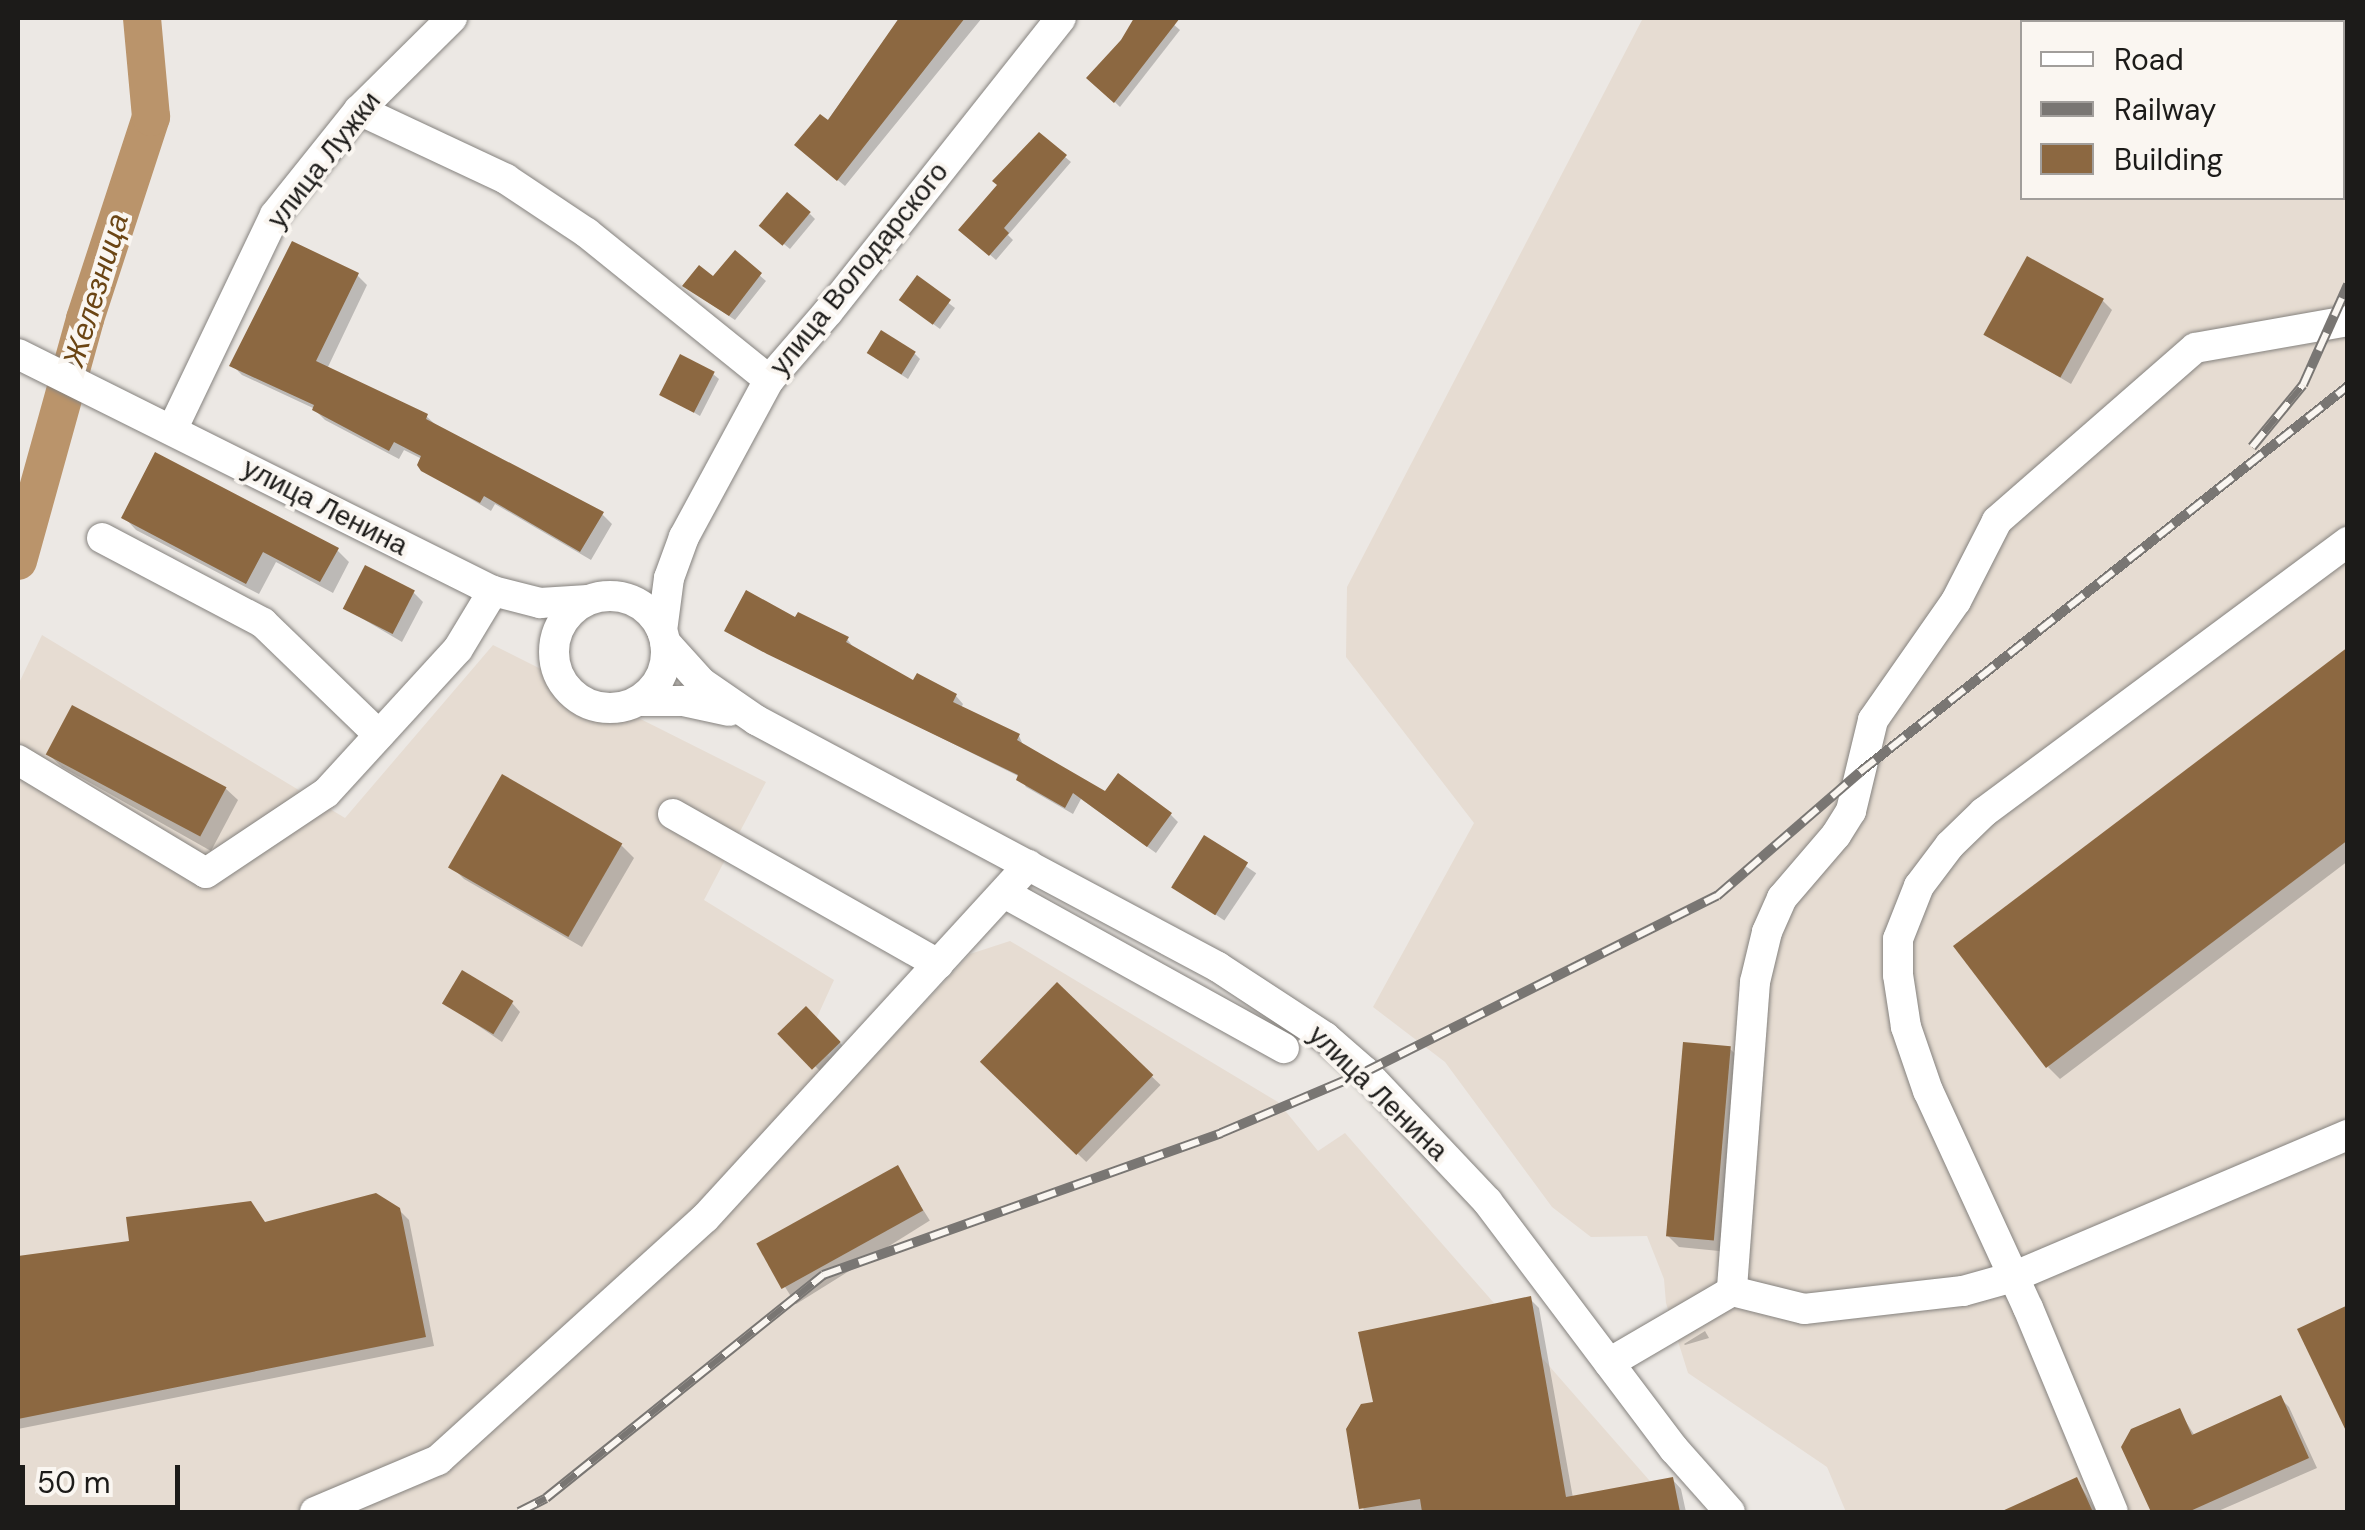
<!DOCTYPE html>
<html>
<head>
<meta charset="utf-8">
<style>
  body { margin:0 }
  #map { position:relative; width:2365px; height:1530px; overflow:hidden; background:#ece8e4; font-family:"DM Sans",sans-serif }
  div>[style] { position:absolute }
  .built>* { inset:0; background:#e6dcd2 }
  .shadow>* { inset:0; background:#0003; transform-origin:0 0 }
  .river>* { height:38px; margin:-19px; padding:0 19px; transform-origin:19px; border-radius:19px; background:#ba946b }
  .building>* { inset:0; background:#8c6841; transform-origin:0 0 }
  .roads { filter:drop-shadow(0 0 2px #85827e) drop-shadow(0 0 2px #85827e) }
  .minor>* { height:30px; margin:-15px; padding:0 15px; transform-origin:15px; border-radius:15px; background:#fff }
  .minor>.ring { margin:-15px; padding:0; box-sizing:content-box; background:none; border:30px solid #fff; border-radius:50% }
  .rail>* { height:10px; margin-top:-5px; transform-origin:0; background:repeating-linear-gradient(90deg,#faf6f1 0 19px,#797673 0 38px); box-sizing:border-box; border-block:2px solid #797673 }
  span { translate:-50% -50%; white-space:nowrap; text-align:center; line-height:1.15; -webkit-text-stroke:8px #faf6f1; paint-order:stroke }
  .street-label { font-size:28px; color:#1c1b19 }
  .water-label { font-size:30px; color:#6b4514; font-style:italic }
  .frame { position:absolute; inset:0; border:20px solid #1c1b19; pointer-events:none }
  .legend { position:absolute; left:2020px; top:20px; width:325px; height:180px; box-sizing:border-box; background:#faf6f1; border:2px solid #a19e9b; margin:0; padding:12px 18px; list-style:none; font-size:30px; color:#1c1b19 }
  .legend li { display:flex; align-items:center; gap:20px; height:50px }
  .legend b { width:50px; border:2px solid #a19e9b }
  .scale { position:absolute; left:20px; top:1465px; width:160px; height:45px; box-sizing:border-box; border:5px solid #1c1b19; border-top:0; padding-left:12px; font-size:30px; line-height:35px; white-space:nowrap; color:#1c1b19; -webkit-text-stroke:8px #faf6f1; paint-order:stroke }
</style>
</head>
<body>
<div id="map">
  <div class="built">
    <div style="clip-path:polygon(evenodd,1643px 18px,2347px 18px,2347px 1512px,1846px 1512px,1827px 1467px,1688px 1373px,1666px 1303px,1664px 1279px,1647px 1236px,1591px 1237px,1552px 1207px,1445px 1062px,1373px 1007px,1474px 823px,1346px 657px,1347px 587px,1643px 18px,2022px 22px,2342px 22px,2342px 198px,2022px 198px,2022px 22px)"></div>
    <div style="clip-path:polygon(42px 635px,345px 818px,493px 645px,766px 782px,704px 900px,834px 980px,808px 1037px,853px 1079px,970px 954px,1010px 941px,1278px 1102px,1318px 1151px,1345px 1133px,1677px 1512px,18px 1512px,18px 685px)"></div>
  </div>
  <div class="shadow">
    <div style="clip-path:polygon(903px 18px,918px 22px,922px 18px,982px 18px,845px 186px,804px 152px)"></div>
    <div style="clip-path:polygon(1139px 18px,1166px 18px,1180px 30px,1120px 107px,1090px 78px)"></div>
    <div style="clip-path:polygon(1039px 135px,1071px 162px,1008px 235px,1013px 240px,996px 260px,962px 230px)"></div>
    <div style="clip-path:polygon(810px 214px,815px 219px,790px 249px,768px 231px)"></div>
    <div style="clip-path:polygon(735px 254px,766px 281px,735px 320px,691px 291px,714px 279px)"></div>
    <div style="clip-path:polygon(357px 275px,367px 285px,327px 369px,426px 416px,437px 426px,602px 514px,612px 524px,591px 560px,495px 504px,491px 511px,430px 474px,422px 459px,404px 450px,399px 459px,325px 420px,313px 408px,242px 375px,232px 365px)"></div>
    <div style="clip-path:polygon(917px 279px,955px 308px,940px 329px,907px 305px)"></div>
    <div style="clip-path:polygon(2103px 301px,2112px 310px,2071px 384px,1987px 334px)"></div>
    <div style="clip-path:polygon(915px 354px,920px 359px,908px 379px,875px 358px)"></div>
    <div style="clip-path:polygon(713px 374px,719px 379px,700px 416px,662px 394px)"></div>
    <div style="clip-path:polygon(124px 517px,337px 550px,349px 562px,333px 593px,276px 562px,259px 594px,136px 530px)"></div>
    <div style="clip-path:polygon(414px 593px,423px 602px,402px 642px,346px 609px)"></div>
    <div style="clip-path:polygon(797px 621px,847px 639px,854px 648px,914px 683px,956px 696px,963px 704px,961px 708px,1019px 736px,1024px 747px,1106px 794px,1171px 815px,1178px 822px,1156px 853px,1081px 799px,1073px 814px,1026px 787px,1020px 777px,727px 631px)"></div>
    <div style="clip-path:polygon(2348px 650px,2348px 861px,2060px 1079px,2048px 1067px)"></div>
    <div style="clip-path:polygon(49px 755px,225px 788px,238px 800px,211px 851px,62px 767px)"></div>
    <div style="left:1204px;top:838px;width:63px;height:57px;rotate:34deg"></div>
    <div style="clip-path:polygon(621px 845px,634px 858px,582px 947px,464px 879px,452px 867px)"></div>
    <div style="left:1057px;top:985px;width:144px;height:107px;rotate:44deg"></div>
    <div style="clip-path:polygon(445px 1003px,512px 1003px,520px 1012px,502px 1042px)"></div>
    <div style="left:806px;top:1010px;width:60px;height:34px;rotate:44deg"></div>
    <div style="clip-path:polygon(1730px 1049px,1743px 1061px,1729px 1252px,1679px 1247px,1667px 1235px)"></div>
    <div style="left:897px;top:1168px;width:62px;height:158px;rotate:58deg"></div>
    <div style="clip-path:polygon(399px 1210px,409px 1220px,434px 1346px,18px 1429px,18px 1258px)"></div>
    <div style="clip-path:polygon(1530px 1299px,1539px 1308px,1573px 1498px,1672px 1479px,1681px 1489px,1686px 1512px,1364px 1512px,1349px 1429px,1376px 1404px)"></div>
    <div style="clip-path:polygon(1705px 1331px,1709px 1338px,1685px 1345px,1684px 1344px)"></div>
    <div style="clip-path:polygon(2280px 1398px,2289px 1407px,2317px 1468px,2216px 1512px,2153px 1512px,2124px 1447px,2179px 1411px,2195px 1436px)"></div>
    <div style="clip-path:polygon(2077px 1480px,2097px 1512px,2006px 1512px)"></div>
  </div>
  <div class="river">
    <div style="left:18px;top:561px;width:251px;rotate:-74.5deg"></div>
    <div style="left:85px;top:319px;width:213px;rotate:-71.9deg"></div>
    <div style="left:151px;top:117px;width:99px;rotate:-95.2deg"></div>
  </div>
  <div class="building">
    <div style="clip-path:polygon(899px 18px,965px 18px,837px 181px,794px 145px,820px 114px,828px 120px)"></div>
    <div style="clip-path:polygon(1134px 18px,1180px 18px,1114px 103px,1086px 78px,1121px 40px)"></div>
    <div style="clip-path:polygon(1039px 132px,1067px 155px,1004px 228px,1009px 233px,989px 256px,958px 230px,997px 185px,992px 181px)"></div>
    <div style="left:787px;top:192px;width:31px;height:44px;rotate:40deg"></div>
    <div style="clip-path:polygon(292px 241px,359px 273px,316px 361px,428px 414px,426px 419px,604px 512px,580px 552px,484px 496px,480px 503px,421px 471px,417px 465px,421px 456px,394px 442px,389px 451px,312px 410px,314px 405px,229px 366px)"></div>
    <div style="clip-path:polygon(735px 250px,762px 273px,729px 316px,682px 286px,699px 265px,713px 276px)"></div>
    <div style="left:2027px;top:256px;width:88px;height:90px;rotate:29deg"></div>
    <div style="left:917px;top:275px;width:42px;height:31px;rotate:36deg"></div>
    <div style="left:881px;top:330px;width:41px;height:27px;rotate:32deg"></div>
    <div style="left:680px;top:354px;width:39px;height:46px;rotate:27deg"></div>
    <div style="clip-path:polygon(155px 452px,339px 548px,320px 582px,263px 552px,246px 584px,121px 518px)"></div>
    <div style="left:365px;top:565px;width:56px;height:49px;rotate:27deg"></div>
    <div style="clip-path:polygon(746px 590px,795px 617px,798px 612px,849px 637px,846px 642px,913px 680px,917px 673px,957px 694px,953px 702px,1020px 734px,1017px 740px,1105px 791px,1118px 773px,1172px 813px,1147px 847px,1073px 793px,1065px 808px,1016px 780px,1018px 775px,767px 654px,724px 631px)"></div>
    <div style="clip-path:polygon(2348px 647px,2348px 840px,2046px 1068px,1953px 946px)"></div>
    <div style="left:72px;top:705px;width:175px;height:56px;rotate:28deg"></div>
    <div style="left:502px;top:774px;width:139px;height:108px;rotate:30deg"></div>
    <div style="left:1204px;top:835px;width:52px;height:62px;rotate:32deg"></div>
    <div style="left:462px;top:970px;width:60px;height:39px;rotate:31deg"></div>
    <div style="left:1057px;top:982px;width:134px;height:111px;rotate:44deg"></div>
    <div style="left:806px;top:1006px;width:50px;height:40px;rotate:46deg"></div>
    <div style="left:1683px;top:1042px;width:48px;height:195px;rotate:5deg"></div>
    <div style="left:898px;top:1165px;width:52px;height:162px;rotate:61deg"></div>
    <div style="clip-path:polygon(376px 1193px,400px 1208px,426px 1337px,18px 1419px,18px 1256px,129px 1241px,126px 1217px,251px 1201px,265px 1222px)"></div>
    <div style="clip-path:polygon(1531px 1296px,1566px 1497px,1673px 1477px,1680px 1512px,1422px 1512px,1420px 1499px,1359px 1509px,1346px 1429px,1361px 1404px,1373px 1402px,1358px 1332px)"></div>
    <div style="clip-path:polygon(2348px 1305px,2348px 1435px,2297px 1329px)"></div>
    <div style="clip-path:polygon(2281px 1395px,2309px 1458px,2188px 1512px,2151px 1512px,2121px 1447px,2131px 1429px,2180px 1408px,2192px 1435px)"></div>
    <div style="clip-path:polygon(2077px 1477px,2093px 1512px,2000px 1512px)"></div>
  </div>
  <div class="roads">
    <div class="minor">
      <div style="left:359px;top:110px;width:162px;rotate:25.1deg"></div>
      <div style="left:506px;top:179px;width:97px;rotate:33.7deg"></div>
      <div style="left:587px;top:233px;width:234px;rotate:38.9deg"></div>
      <div style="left:2348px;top:321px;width:155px;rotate:170deg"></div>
      <div style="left:2195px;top:348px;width:263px;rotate:138.9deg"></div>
      <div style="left:1997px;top:521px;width:90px;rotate:117.1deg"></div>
      <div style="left:1956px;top:601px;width:145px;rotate:124.9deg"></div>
      <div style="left:1873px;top:720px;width:94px;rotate:103.6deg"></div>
      <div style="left:1851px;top:811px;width:28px;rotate:122deg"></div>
      <div style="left:1836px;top:835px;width:83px;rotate:130.6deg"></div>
      <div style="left:1782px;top:898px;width:37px;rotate:114deg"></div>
      <div style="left:1767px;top:932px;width:51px;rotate:103.5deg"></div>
      <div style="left:1755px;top:982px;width:310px;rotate:94.3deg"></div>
      <div style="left:1732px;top:1291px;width:74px;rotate:14deg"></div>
      <div style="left:1804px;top:1309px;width:160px;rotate:-6.5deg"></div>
      <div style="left:1963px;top:1291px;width:52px;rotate:-15.6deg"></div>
      <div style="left:2013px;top:1277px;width:364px;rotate:-23deg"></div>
      <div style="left:18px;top:354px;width:531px;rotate:26.52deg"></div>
      <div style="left:493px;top:591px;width:49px;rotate:14.3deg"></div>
      <div style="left:540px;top:603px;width:48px;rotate:-3.6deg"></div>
      <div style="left:172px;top:430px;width:238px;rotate:-64.4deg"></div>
      <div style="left:275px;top:215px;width:134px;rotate:-51.3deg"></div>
      <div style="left:359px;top:110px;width:131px;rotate:-44.7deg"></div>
      <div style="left:102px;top:538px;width:182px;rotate:27.8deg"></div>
      <div style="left:263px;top:623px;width:161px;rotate:44deg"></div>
      <div class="ring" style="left:554px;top:596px;width:82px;height:82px"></div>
      <div style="left:662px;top:631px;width:53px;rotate:-82.5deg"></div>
      <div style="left:669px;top:578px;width:44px;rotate:-69.9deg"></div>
      <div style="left:684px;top:537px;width:179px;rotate:-61.6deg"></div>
      <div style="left:769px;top:380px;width:90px;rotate:-49.1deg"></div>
      <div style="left:828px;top:312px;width:375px;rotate:-51.6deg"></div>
      <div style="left:665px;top:642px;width:54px;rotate:48deg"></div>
      <div style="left:701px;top:682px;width:67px;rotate:34.6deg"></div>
      <div style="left:756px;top:720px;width:524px;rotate:28.13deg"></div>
      <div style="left:1218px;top:967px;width:128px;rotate:33.2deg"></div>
      <div style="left:1325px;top:1037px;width:53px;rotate:41.2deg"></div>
      <div style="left:1365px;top:1072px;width:178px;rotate:46.6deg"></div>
      <div style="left:1487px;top:1201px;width:311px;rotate:53deg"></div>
      <div style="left:1674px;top:1449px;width:84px;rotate:48.4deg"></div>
      <div style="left:639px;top:701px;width:44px"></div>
      <div style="left:683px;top:701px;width:47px;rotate:12.3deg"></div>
      <div style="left:18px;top:760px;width:219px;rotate:31deg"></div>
      <div style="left:206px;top:873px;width:144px;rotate:-33.7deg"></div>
      <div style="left:326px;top:793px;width:195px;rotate:-47.5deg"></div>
      <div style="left:458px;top:649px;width:68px;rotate:-58.9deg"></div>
      <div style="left:673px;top:814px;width:305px;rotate:29.5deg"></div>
      <div style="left:1004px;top:893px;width:320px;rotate:29deg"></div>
      <div style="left:1609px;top:1363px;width:143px;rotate:-30.3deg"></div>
      <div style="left:315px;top:1512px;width:134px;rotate:-22.9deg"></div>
      <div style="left:438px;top:1460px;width:360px;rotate:-42.2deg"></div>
      <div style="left:705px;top:1218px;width:479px;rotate:-47.5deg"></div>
      <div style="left:2113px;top:1512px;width:221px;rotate:-112.6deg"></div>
      <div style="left:2028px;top:1308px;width:239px;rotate:-114.7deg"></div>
      <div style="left:1928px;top:1091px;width:68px;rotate:-109deg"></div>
      <div style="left:1906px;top:1027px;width:53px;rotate:-98.7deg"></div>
      <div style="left:1898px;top:975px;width:36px;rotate:-90deg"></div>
      <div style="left:1898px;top:939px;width:57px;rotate:-68.4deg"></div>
      <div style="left:1919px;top:886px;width:51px;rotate:-52.9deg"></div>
      <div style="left:1950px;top:845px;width:47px;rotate:-44.1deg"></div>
      <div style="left:1984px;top:812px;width:453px;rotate:-36.6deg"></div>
    </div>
  </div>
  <div class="rail">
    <div style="left:2327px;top:18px;width:4px;rotate:63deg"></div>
    <div style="left:2342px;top:60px;width:14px;rotate:65deg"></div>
    <div style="left:2252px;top:447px;width:80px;rotate:-50.6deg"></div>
    <div style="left:2303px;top:385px;width:110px;rotate:-65.8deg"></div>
    <div style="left:519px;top:1512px;width:30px;rotate:-27deg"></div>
    <div style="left:546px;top:1498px;width:356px;rotate:-38.8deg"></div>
    <div style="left:823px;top:1275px;width:423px;rotate:-19.6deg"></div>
    <div style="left:1221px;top:1133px;width:156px;rotate:-23deg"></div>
    <div style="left:1365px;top:1072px;width:394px;rotate:-26.6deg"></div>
    <div style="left:1717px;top:896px;width:189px;rotate:-40.9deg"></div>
    <div style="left:1860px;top:772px;width:622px;rotate:-38.34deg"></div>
  </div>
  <div class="street-label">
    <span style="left:324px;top:160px;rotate:-52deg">улица Лужки</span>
    <span style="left:859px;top:269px;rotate:-51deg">улица Володарского</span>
    <span style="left:325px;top:507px;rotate:27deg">улица Ленина</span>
    <span style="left:1378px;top:1093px;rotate:44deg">улица Ленина</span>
  </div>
  <div class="water-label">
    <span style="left:96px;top:290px;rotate:-73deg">Железница</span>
  </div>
  <div class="frame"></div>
  <ul class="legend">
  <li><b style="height:12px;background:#fff"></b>Road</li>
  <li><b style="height:12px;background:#797673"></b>Railway</li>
  <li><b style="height:28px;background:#8c6841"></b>Building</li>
  </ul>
  <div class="scale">50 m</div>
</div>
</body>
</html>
